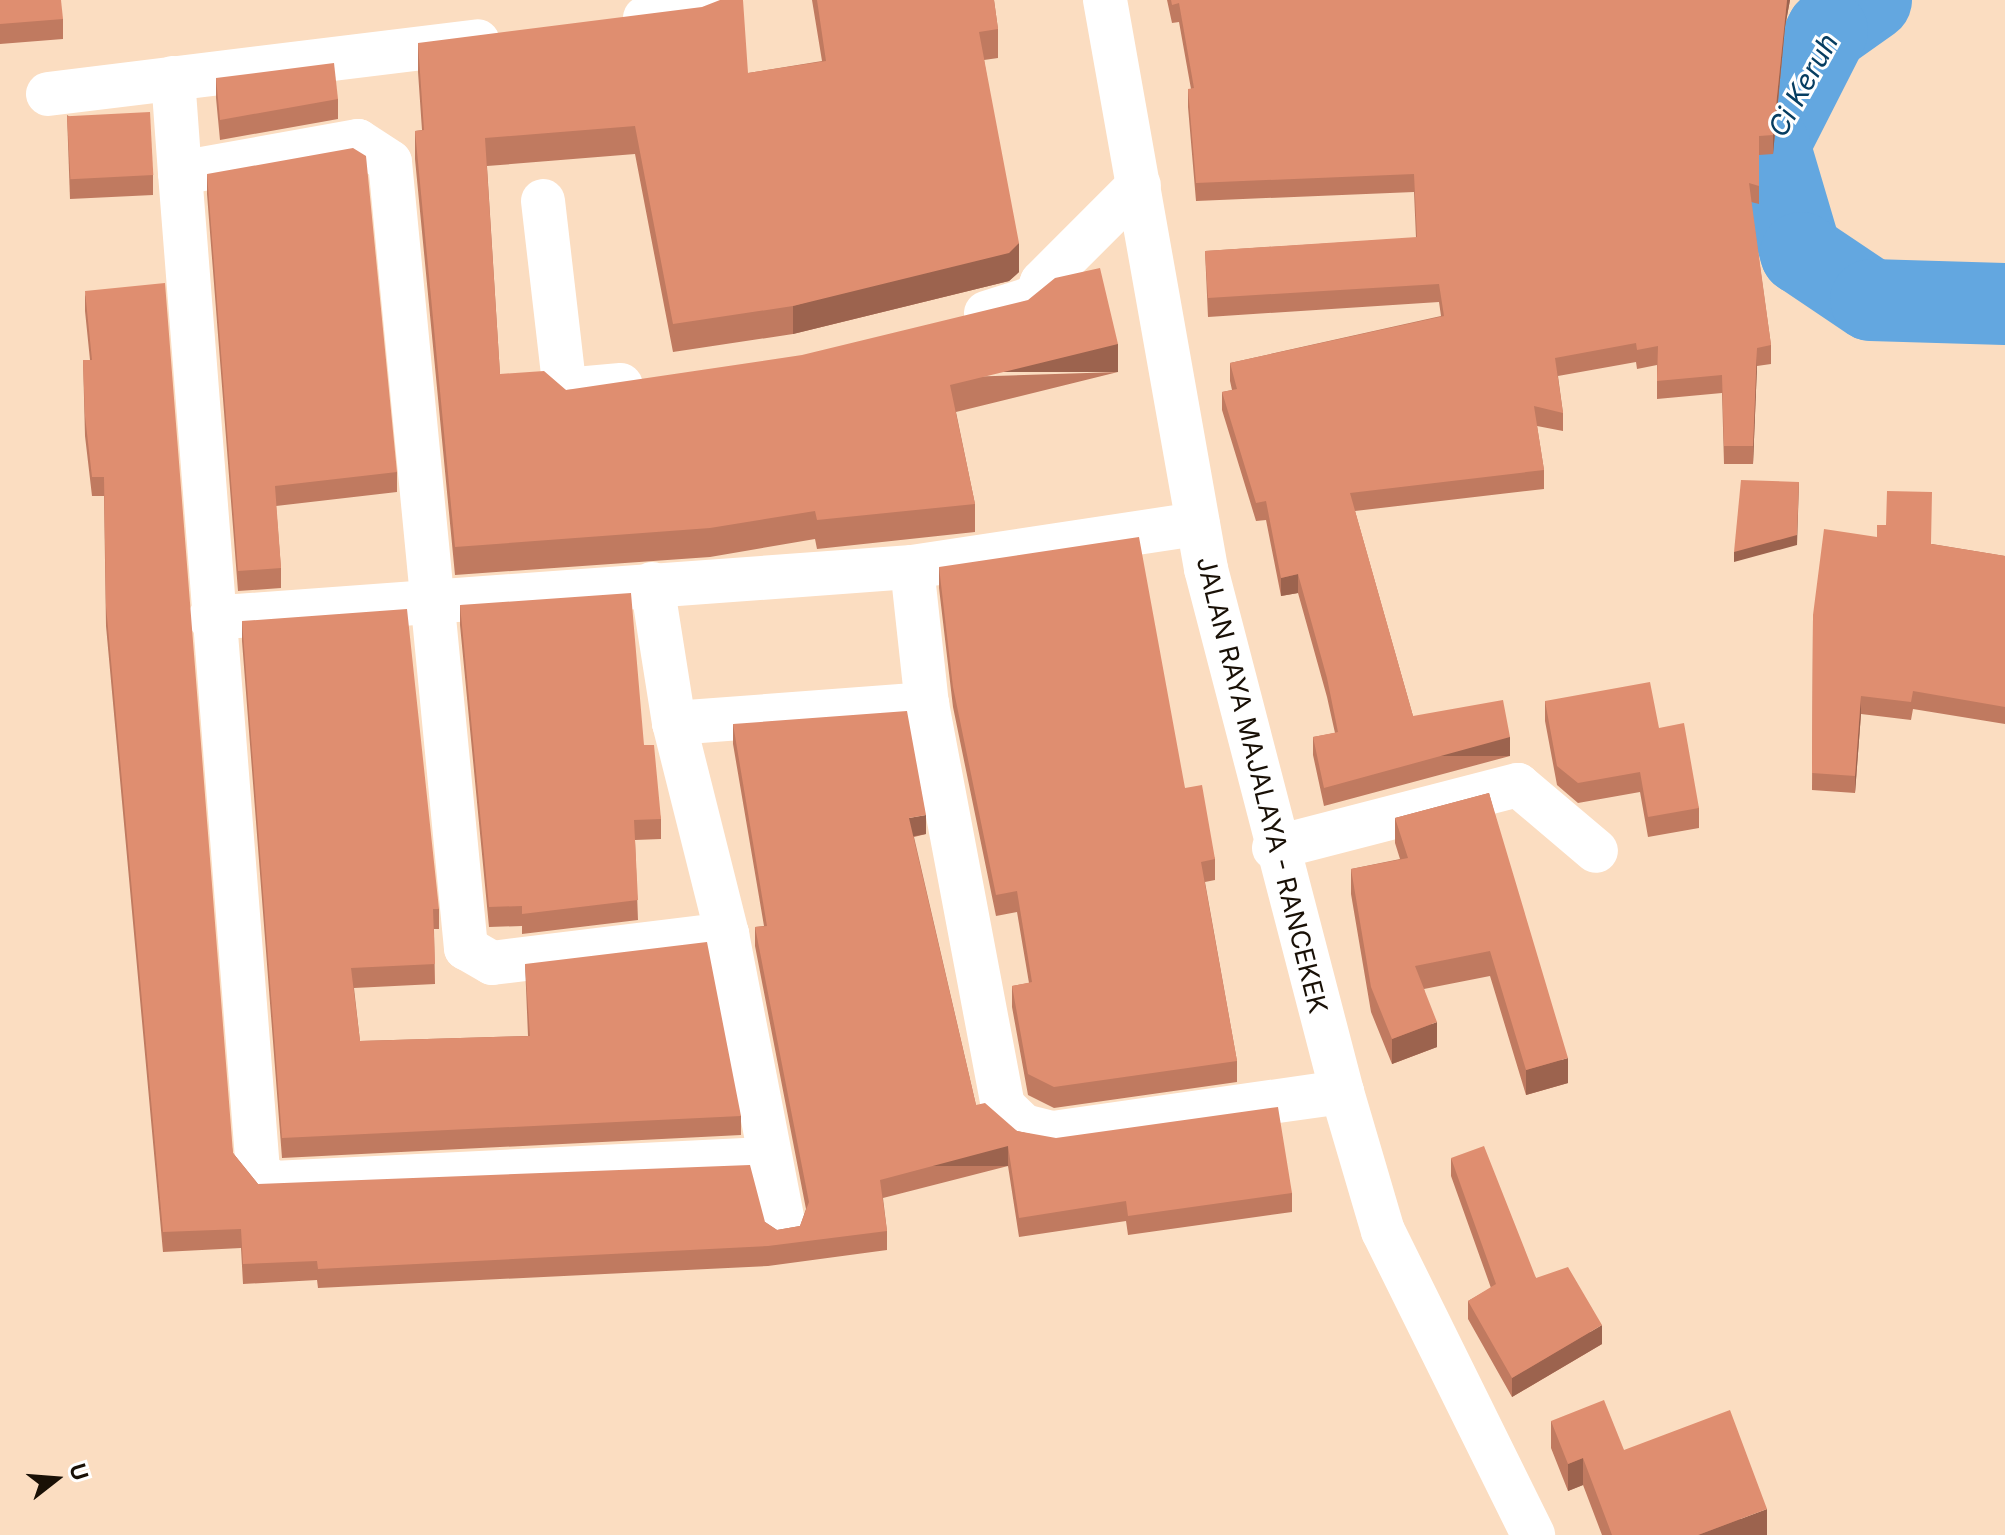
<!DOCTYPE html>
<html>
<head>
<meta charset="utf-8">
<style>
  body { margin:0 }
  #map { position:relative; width:2005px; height:1535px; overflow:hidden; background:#fbddc1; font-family:Inter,sans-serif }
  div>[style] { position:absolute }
  .river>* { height:82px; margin:-41px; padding:0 41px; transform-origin:41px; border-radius:41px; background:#63a7e0 }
  .minor>* { height:44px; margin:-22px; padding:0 22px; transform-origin:22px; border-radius:22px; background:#fff }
  .secondary>* { height:44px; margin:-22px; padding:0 22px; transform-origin:22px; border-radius:22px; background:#fff }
  .wall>* { inset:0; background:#c07a60 }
  .shaded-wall>* { inset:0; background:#9c634e; transform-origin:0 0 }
  .building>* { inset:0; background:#df8e70; transform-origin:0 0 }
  span { translate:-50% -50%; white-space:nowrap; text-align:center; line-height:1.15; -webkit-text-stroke:6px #fff; paint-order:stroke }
  .street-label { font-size:26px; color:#191006 }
  .water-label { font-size:28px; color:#063d61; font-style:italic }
  .north { position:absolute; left:16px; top:1439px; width:80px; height:80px; -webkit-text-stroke:6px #fff; paint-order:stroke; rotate:73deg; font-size:22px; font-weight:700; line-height:32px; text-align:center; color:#191006 }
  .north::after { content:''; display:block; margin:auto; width:28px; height:36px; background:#191006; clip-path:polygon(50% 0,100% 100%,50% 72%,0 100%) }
</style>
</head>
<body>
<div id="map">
  <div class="river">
    <div style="left:1871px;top:0;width:54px;rotate:144.8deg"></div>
    <div style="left:1827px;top:31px;width:128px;rotate:117deg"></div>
    <div style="left:1769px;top:145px;width:113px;rotate:73.5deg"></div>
    <div style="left:1801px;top:253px;width:84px;rotate:33.9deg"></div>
    <div style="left:1871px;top:300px;width:134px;rotate:1.7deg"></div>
  </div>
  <div class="minor">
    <div style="left:645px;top:18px;width:54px;rotate:-7.4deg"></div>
    <div style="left:699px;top:11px;width:16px;rotate:-43deg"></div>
    <div style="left:173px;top:78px;width:95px;rotate:85.8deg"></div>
    <div style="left:180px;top:173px;width:181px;rotate:-10.2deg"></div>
    <div style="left:358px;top:141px;width:38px;rotate:33deg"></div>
    <div style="left:390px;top:162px;width:790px;rotate:84.48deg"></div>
    <div style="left:466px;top:948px;width:30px;rotate:30deg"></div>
    <div style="left:492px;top:963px;width:237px;rotate:-7deg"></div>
    <div style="left:48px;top:94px;width:433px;rotate:-7deg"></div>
    <div style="left:180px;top:173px;width:1001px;rotate:85.53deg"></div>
    <div style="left:258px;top:1171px;width:19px;rotate:39deg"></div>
    <div style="left:273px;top:1183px;width:497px;rotate:-2.8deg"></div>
    <div style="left:543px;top:201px;width:190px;rotate:83.4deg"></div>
    <div style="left:565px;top:390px;width:56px;rotate:-5.1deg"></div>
    <div style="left:986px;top:313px;width:52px;rotate:-17.7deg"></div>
    <div style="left:1036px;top:297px;width:16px;rotate:-68deg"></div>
    <div style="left:1042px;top:282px;width:137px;rotate:-45deg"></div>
    <div style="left:912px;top:567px;width:138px;rotate:83.8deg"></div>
    <div style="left:927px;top:704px;width:409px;rotate:79.3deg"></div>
    <div style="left:1003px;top:1106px;width:29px;rotate:44deg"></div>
    <div style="left:1024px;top:1126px;width:30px;rotate:14deg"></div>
    <div style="left:1053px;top:1133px;width:292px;rotate:-8.1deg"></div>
    <div style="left:652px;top:584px;width:141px;rotate:81deg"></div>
    <div style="left:674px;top:723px;width:218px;rotate:75.9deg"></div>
    <div style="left:727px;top:934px;width:298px;rotate:79deg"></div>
    <div style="left:210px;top:618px;width:704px;rotate:-4.16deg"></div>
    <div style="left:912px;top:567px;width:289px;rotate:-8.6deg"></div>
    <div style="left:674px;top:723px;width:254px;rotate:-4.3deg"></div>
    <div style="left:1274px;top:848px;width:252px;rotate:-14.5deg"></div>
    <div style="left:1518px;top:785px;width:102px;rotate:40.2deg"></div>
  </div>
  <div class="secondary">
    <div style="left:1105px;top:0;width:578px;rotate:79.93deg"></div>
    <div style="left:1206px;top:569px;width:540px;rotate:75.42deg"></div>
    <div style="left:1342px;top:1092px;width:145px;rotate:73.6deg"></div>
    <div style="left:1383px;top:1231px;width:339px;rotate:63.7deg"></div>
  </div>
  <div class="wall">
    <div style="clip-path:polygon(0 0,63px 19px,63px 39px,0 44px)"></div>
    <div style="clip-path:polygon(812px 0,994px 0,998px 29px,998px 58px,984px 60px,1019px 272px,1009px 281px,793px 334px,673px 352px,635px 154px,487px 166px,500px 374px,566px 390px,1118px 372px,956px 412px,975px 504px,975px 532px,817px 549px,815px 539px,710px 557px,455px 575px,415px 159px,415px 131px,422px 130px,418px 72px,418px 43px,748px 73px,822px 61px)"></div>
    <div style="clip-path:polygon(1167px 0,1790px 0,1785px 27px,1773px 154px,1759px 155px,1759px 204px,1751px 202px,1771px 345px,1771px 364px,1757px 366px,1753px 464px,1724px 464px,1722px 393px,1657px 399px,1657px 365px,1637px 369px,1636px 362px,1558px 376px,1563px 413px,1563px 431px,1537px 426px,1544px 470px,1544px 489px,1355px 511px,1413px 716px,1510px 756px,1324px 806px,1313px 755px,1313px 737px,1335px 733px,1327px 697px,1298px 593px,1281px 596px,1266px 520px,1256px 521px,1222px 410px,1222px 392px,1232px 390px,1230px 381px,1230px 363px,1441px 316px,1439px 302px,1208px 317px,1205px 251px,1416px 238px,1414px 192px,1196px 201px,1188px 107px,1188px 89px,1191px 89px,1179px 22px,1172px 23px)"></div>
    <div style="clip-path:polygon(216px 78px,338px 99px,338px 119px,220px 140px,216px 98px)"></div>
    <div style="clip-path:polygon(67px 115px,153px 175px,153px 195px,70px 199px)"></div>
    <div style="clip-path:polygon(207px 174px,397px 472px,397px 492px,276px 506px,281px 568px,281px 588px,238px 591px,207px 194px)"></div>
    <div style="clip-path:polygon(85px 291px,233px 1153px,258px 1184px,765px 1222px,777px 1230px,800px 1226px,806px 1209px,755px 946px,755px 927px,764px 926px,733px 744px,733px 724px,926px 834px,914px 837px,976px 1105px,1017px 1131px,1292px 1193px,1292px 1212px,1128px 1235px,1126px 1221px,1019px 1237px,1008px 1166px,883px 1198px,887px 1231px,887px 1250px,768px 1266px,318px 1288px,317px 1280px,243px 1284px,241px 1248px,163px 1252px,106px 626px,104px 496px,92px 496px,85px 436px,83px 360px,90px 360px,85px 311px)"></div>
    <div style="clip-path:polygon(1932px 544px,2005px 556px,2005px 724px,1913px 709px,1911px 720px,1861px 714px,1855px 793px,1812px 790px,1813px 615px)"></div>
    <div style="clip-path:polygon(939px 567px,1185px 788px,1215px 859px,1215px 880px,1205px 882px,1237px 1061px,1237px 1082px,1054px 1108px,1028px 1095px,1012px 1007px,1012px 986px,1029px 983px,1017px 912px,996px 916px,953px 707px,939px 588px)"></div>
    <div style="clip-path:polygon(460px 605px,644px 745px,661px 819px,661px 839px,635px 840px,638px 920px,522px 934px,522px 926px,489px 927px,460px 625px)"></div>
    <div style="clip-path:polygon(242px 621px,439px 909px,439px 929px,434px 929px,435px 984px,354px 988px,360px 1041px,528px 1036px,525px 964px,741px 1116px,741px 1135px,282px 1158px,242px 641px)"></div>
    <div style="clip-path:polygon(1545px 701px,1659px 728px,1699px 808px,1699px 828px,1648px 837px,1640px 792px,1578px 803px,1557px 785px,1545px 721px)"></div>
    <div style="clip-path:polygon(1489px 793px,1568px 1083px,1526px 1095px,1490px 976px,1424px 989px,1437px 1047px,1392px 1064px,1371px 1012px,1351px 894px,1351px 869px,1400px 859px,1395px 843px,1395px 818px)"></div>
    <div style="clip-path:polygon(1451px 1158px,1536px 1278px,1602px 1344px,1512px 1397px,1468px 1319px,1468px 1301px,1491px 1288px,1451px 1176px)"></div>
    <div style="clip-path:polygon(1551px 1421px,1624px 1450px,1767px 1535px,1602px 1535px,1583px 1485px,1568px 1491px,1551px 1448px)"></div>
  </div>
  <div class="shaded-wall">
    <div style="clip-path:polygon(1787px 0,1790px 0,1785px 27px,1773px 154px,1773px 135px)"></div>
    <div style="clip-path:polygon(1019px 243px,1019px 272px,1009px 281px,793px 334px,793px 306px)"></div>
    <div style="left:1118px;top:344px;width:28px;height:173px;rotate:90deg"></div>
    <div style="clip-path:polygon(1757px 348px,1757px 366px,1753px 464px,1753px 446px)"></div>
    <div style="clip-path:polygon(1799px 482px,1797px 545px,1734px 562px,1734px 552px)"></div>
    <div style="clip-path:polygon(1298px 574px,1298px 593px,1281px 596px,1281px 578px)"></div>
    <div style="clip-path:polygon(1861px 696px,1861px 714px,1855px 793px,1855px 776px)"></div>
    <div style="left:1510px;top:737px;width:19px;height:193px;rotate:90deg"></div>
    <div style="clip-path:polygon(926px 815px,926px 834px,909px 837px,909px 818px)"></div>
    <div style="clip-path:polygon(1437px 1022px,1437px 1047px,1392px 1064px,1392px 1039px)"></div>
    <div style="clip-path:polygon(1568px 1058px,1568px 1083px,1526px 1095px,1526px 1070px)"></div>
    <div style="left:1008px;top:1146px;width:20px;height:132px;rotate:90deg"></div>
    <div style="clip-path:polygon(1602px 1325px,1602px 1344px,1512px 1397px,1512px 1378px)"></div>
    <div style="clip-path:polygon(1583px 1458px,1583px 1485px,1568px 1491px,1568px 1464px)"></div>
    <div style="clip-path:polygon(1767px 1509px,1767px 1535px,1698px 1535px)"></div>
  </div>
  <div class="building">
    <div style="clip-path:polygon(0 0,61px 0,63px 19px,0 24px)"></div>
    <div style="clip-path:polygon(720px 0,743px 0,748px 73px,826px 61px,817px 0,994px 0,998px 29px,979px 32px,1019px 243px,1009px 253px,793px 306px,673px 324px,635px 126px,485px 138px,500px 374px,544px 371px,566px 390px,802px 355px,1028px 300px,1055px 278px,1100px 268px,1118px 344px,950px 385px,975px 504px,817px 520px,815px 511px,710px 528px,455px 547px,415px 131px,424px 130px,418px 43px,702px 7px)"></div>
    <div style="clip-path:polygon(1171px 0,1787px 0,1773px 135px,1759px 136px,1759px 186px,1749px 183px,1771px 345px,1757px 348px,1753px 446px,1724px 446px,1722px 375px,1657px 381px,1658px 346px,1637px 350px,1636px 343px,1555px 358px,1563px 413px,1534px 406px,1544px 470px,1350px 493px,1413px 716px,1503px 700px,1510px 737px,1324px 788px,1313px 737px,1338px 732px,1327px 678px,1298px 574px,1281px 578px,1266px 501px,1256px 503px,1222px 392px,1237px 389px,1230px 363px,1444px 316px,1439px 284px,1208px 298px,1205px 251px,1417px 237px,1414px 174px,1196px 183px,1188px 89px,1194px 88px,1179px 3px,1172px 5px)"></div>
    <div style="clip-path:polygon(334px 63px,338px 99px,220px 120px,216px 78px)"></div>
    <div style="left:150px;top:112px;width:63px;height:83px;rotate:87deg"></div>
    <div style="clip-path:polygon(353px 148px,366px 156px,397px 472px,275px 486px,281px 568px,238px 571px,207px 174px)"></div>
    <div style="clip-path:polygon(165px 283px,233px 1153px,258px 1184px,750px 1165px,765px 1222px,777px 1230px,800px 1226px,809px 1202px,755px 927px,767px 926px,733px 724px,907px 711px,926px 815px,909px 818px,976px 1105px,985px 1103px,1017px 1131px,1056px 1138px,1278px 1107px,1292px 1193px,1128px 1216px,1126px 1201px,1019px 1218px,1008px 1146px,880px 1180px,887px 1231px,768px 1246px,318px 1269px,317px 1261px,243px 1264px,241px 1229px,163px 1232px,106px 606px,104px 477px,92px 477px,85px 416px,83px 360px,92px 360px,85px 291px)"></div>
    <div style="clip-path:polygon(1741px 480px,1799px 482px,1797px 535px,1734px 552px)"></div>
    <div style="clip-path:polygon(1887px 491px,1932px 492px,1931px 544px,2005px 556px,2005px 707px,1913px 691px,1911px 702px,1861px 696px,1855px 776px,1812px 773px,1813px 615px,1824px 529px,1877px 537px,1877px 525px,1886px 525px)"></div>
    <div style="clip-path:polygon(1139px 537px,1185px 788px,1202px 785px,1215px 859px,1201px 862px,1237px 1061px,1054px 1087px,1028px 1074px,1012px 986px,1032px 982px,1017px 891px,996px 895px,953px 687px,939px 567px)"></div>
    <div style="clip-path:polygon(631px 593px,644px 745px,654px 745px,661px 819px,634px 820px,638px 900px,522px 914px,522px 906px,489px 907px,460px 605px)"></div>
    <div style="clip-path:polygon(407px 609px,439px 909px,433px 909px,435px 964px,351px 968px,360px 1041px,530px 1036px,525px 964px,707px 942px,741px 1116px,282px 1138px,242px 621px)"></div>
    <div style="clip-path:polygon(1650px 682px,1659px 728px,1684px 723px,1699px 808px,1648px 817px,1640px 772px,1578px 783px,1557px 766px,1545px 701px)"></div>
    <div style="clip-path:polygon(1489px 793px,1568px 1058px,1526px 1070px,1490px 951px,1415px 966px,1437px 1022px,1392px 1039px,1371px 987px,1351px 869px,1408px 858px,1395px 818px)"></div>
    <div style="clip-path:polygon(1484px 1146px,1536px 1278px,1568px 1267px,1602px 1325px,1512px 1378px,1468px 1301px,1496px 1284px,1451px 1158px)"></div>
    <div style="clip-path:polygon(1604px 1400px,1624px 1450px,1730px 1410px,1767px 1509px,1698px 1535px,1612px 1535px,1583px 1458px,1568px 1464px,1551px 1421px)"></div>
  </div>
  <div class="street-label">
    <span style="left:1262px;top:785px;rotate:76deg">JALAN RAYA MAJALAYA - RANCEKEK</span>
  </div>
  <div class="water-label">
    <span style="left:1803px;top:85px;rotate:-61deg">Ci Keruh</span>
  </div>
  <div class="north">U</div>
</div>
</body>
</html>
